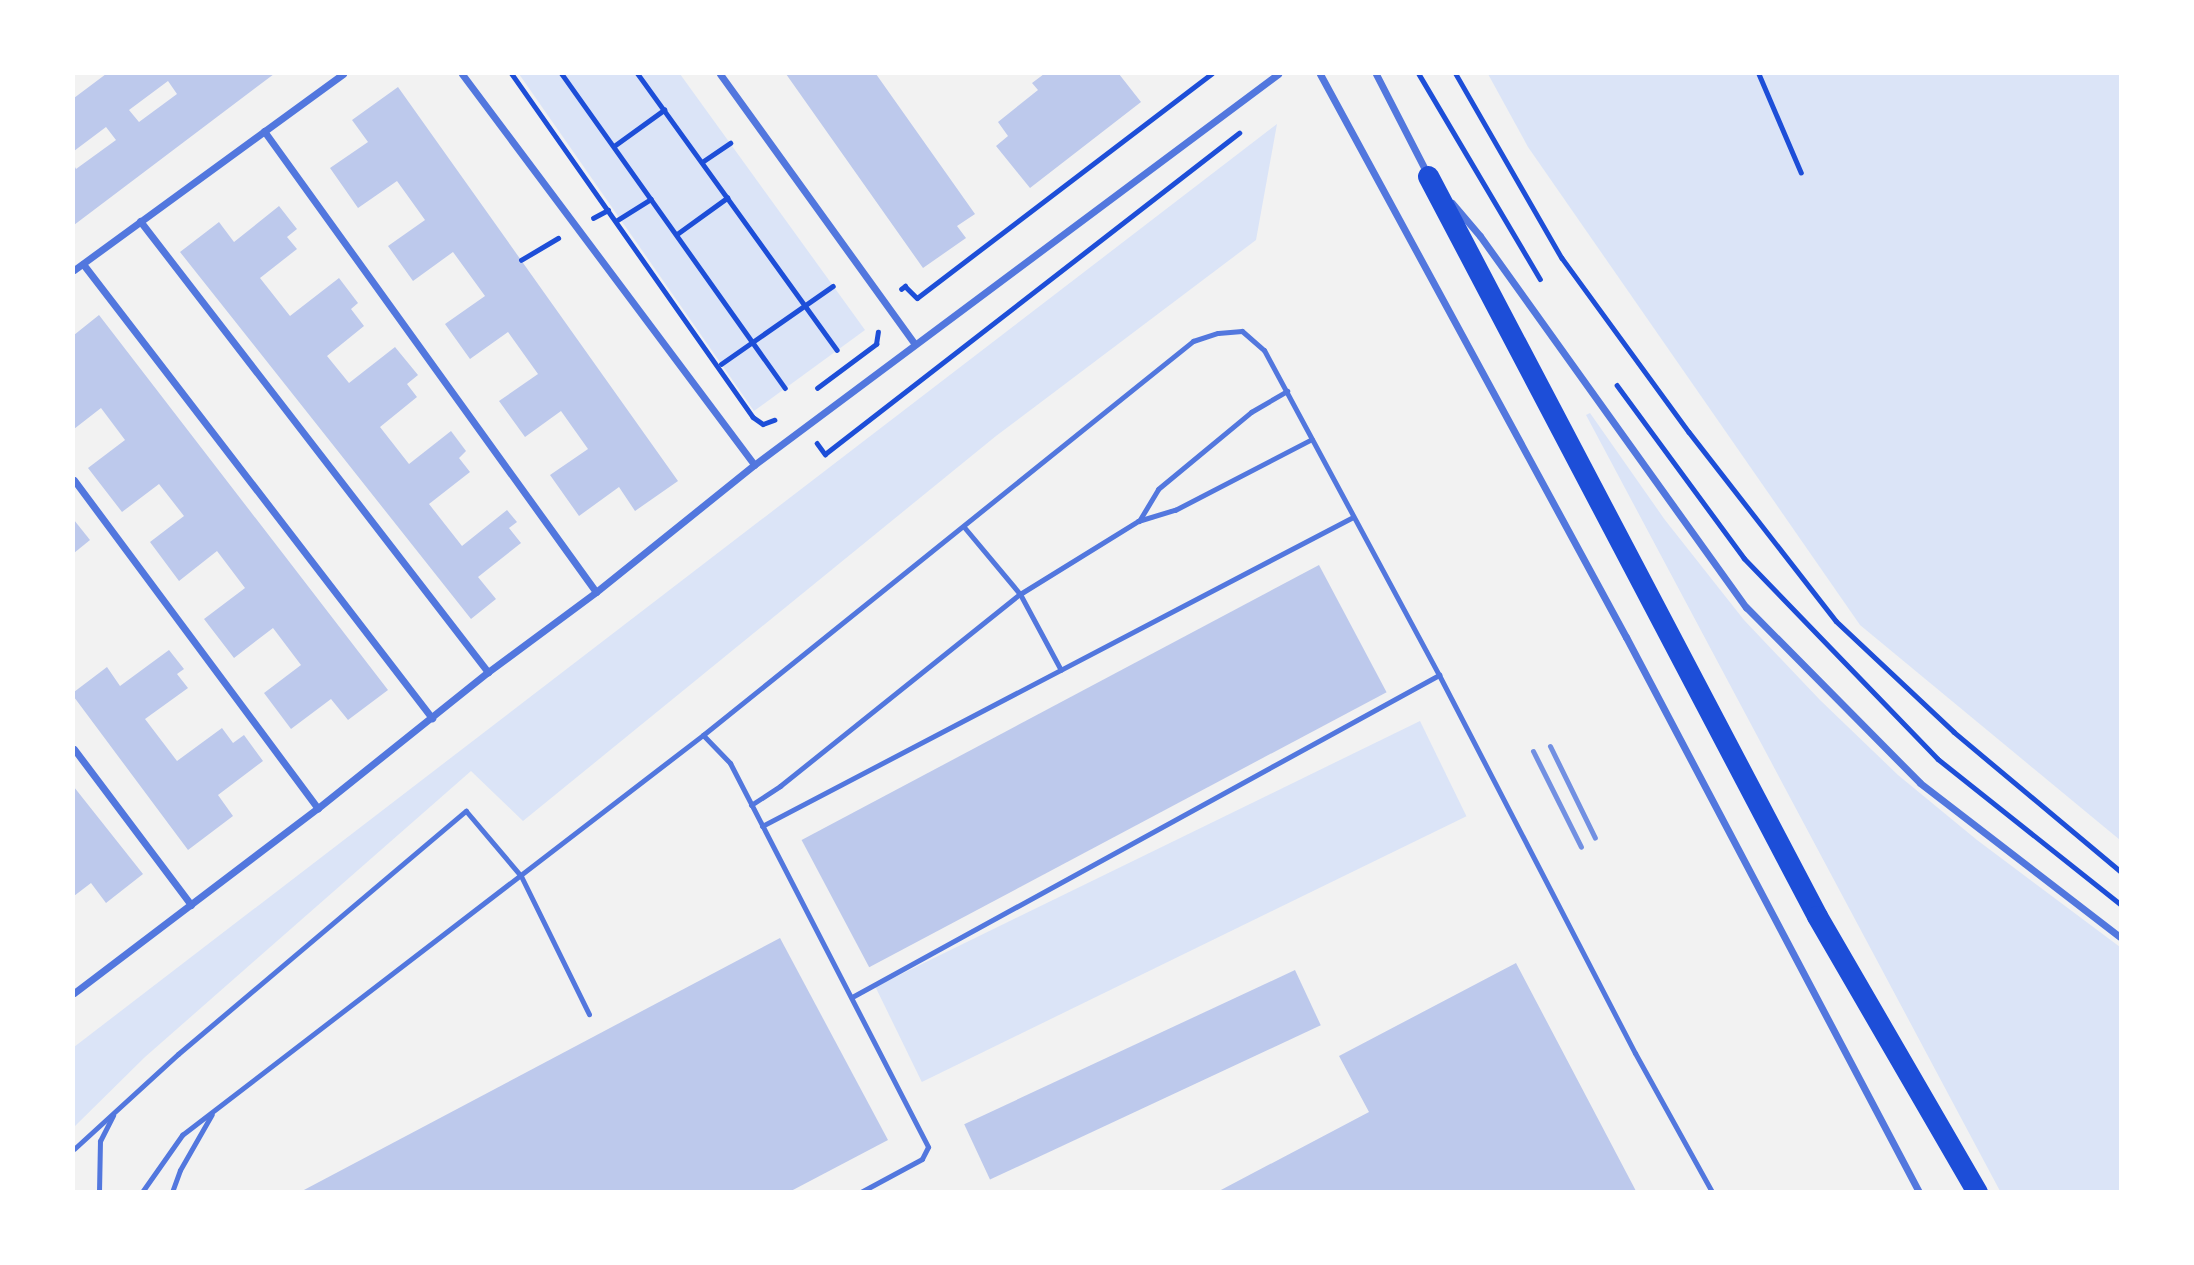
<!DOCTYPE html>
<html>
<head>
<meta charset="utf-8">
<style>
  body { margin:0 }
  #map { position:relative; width:2194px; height:1265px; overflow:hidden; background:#f2f2f2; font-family:"Golos Text",sans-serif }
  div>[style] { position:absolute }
  .green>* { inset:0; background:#dbe4f7; transform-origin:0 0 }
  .building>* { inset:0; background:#bdc9ec; transform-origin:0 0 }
  .path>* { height:4.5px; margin:-2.25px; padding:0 2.25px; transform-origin:2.25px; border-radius:2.25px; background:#1d4ed8 }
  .service>* { height:5px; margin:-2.5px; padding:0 2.5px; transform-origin:2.5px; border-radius:2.5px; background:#5277de }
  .minor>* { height:7px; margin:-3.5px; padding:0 3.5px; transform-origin:3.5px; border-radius:3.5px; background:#5277de }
  .motorway>* { height:21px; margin:-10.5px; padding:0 10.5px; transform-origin:10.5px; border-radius:10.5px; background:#1d4ed8 }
  .rail>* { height:5px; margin:-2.5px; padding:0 2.5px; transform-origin:2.5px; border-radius:2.5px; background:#7290e2 }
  span { translate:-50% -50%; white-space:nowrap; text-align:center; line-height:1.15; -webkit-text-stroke:5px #fff; paint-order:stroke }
  .frame { position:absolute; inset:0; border:75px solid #fff; pointer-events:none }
</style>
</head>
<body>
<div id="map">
  <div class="green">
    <div style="clip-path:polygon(519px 74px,680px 74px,865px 330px,754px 411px)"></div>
    <div style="clip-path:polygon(1488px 74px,2120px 74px,2120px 840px,1860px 625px,1528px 147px)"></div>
    <div style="clip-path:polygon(1277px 124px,1256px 240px,996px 436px,523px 821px,471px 771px,145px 1057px,74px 1127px,74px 1047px)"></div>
    <div style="clip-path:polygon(1590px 413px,1665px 520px,1744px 620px,1820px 700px,1898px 775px,1977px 840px,2120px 947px,2120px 1191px,2000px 1191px,1586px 415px)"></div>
    <div style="left:1420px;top:721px;width:106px;height:606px;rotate:64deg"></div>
  </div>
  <div class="building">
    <div style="clip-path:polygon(evenodd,106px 74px,274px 74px,74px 225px,74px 165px,76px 169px,116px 140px,106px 127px,74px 151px,74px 98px,106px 74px,168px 81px,177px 94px,139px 122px,129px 110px,168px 81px)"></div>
    <div style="clip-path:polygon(786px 74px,876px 74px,975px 214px,957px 226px,966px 238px,923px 268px)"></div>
    <div style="clip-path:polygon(1044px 74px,1119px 74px,1141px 102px,1030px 188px,996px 146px,1008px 136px,998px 122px,1038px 90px,1032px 83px)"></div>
    <div style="clip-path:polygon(398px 87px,678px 481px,635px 511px,619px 487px,579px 516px,550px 475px,588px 449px,561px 411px,525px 437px,499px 401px,538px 374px,508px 332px,470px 359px,445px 324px,485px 296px,453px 252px,413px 281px,388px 246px,425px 220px,397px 181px,358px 208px,330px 168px,368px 142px,352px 120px)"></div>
    <div style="clip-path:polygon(279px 206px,297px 229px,287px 237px,297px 249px,260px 278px,290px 316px,339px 278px,358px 303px,351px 309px,364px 326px,327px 356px,349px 383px,395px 347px,418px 375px,407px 384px,417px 397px,380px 427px,409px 464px,451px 431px,466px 451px,459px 458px,470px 472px,429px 504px,462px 546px,507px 510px,517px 522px,509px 528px,521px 543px,478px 577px,496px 599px,471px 619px,180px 252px,219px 222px,234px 242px)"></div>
    <div style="clip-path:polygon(99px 315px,388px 690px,348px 720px,331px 699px,291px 729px,264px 693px,301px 665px,273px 628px,234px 658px,204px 619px,245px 588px,217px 551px,179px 581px,150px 542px,184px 516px,159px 484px,122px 512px,88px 468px,125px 440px,101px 408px,74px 429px,74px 335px)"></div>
    <div style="clip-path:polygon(74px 520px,90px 540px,74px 553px)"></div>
    <div style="left:1319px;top:565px;width:144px;height:586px;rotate:62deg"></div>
    <div style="clip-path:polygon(169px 650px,184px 669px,177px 674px,188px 688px,145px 719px,177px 761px,222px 728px,233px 743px,244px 735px,263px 761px,218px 795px,233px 816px,188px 850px,74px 697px,74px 692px,107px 667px,120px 686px)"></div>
    <div style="clip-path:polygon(74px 787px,143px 874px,106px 903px,91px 883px,74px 896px)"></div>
    <div style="clip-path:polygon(780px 938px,888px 1140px,791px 1191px,302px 1191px)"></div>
    <div style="clip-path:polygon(1516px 963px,1636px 1191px,1219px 1191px,1369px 1112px,1339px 1056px)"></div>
    <div style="left:1295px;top:970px;width:61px;height:365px;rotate:65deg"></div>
  </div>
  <div class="path">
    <div style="left:512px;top:74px;width:419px;rotate:54.9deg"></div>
    <div style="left:753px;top:417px;width:12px;rotate:35deg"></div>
    <div style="left:763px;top:424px;width:12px;rotate:-20deg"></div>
    <div style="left:562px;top:74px;width:385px;rotate:54.6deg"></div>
    <div style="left:638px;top:74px;width:340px;rotate:54.2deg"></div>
    <div style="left:1419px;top:74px;width:238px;rotate:59.4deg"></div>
    <div style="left:1456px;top:74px;width:212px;rotate:60.1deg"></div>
    <div style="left:1562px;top:258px;width:215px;rotate:53.9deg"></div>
    <div style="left:1689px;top:432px;width:239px;rotate:52.1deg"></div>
    <div style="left:1836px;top:621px;width:162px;rotate:43.2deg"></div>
    <div style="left:1954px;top:732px;width:217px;rotate:39.9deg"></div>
    <div style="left:1759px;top:74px;width:107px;rotate:66.8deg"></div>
    <div style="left:614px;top:146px;width:62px;rotate:-35.8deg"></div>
    <div style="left:702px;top:162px;width:34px;rotate:-34deg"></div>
    <div style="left:593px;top:218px;width:17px;rotate:-28deg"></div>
    <div style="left:616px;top:221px;width:41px;rotate:-32.2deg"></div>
    <div style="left:677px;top:234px;width:62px;rotate:-35.8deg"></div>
    <div style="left:521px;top:260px;width:43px;rotate:-30.7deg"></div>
    <div style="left:901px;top:289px;width:5px;rotate:-37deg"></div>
    <div style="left:905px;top:286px;width:17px;rotate:45deg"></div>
    <div style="left:917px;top:298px;width:370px;rotate:-37.3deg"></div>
    <div style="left:721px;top:364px;width:136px;rotate:-34.9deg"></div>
    <div style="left:1617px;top:385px;width:215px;rotate:53.7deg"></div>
    <div style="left:1744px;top:558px;width:279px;rotate:46deg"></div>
    <div style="left:1938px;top:759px;width:233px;rotate:38.5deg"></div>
    <div style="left:817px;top:388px;width:74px;rotate:-36.7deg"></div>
    <div style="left:876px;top:344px;width:12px;rotate:-81deg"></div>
    <div style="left:817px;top:443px;width:14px;rotate:54deg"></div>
    <div style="left:825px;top:454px;width:524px;rotate:-37.79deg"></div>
  </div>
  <div class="service">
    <div style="left:1139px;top:521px;width:37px;rotate:-59deg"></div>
    <div style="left:1158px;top:489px;width:121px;rotate:-39.6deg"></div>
    <div style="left:1251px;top:412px;width:42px;rotate:-30.3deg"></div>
    <div style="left:964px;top:527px;width:87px;rotate:50.1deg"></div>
    <div style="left:1020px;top:594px;width:86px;rotate:61.7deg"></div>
    <div style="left:703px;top:735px;width:39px;rotate:46deg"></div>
    <div style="left:730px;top:763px;width:432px;rotate:62.7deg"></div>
    <div style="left:928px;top:1147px;width:13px;rotate:117deg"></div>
    <div style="left:922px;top:1159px;width:69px;rotate:151.6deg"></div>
    <div style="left:751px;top:805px;width:35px;rotate:-33deg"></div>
    <div style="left:780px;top:786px;width:307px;rotate:-38.7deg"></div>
    <div style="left:1020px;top:594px;width:139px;rotate:-31.7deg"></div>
    <div style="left:1138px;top:521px;width:39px;rotate:-17deg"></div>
    <div style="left:1175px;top:510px;width:154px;rotate:-27.4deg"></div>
    <div style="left:762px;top:826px;width:667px;rotate:-27.6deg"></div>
    <div style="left:852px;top:997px;width:670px;rotate:-28.75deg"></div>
    <div style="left:1439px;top:675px;width:426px;rotate:62.6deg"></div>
    <div style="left:1635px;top:1053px;width:159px;rotate:61deg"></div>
    <div style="left:74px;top:1149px;width:141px;rotate:-42.4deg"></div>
    <div style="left:178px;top:1054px;width:377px;rotate:-40.2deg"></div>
    <div style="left:466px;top:811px;width:85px;rotate:49.8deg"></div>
    <div style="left:521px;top:876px;width:154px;rotate:63.8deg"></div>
    <div style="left:99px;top:1192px;width:51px;rotate:-88.9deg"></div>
    <div style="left:100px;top:1141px;width:29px;rotate:-63deg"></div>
    <div style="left:142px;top:1192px;width:70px;rotate:-54.9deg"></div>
    <div style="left:182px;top:1135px;width:657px;rotate:-37.52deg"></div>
    <div style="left:703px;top:735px;width:629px;rotate:-38.8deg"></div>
    <div style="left:1193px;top:341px;width:26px;rotate:-18deg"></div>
    <div style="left:1218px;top:333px;width:24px;rotate:-5deg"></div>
    <div style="left:1242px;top:331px;width:29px;rotate:41deg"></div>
    <div style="left:1264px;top:350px;width:369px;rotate:61.7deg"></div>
    <div style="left:172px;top:1192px;width:23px;rotate:-70deg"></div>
    <div style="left:180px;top:1170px;width:64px;rotate:-60.3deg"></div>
  </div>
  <div class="minor">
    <div style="left:462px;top:74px;width:488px;rotate:53.2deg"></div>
    <div style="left:720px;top:74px;width:332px;rotate:54.2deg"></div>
    <div style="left:1320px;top:74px;width:641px;rotate:61.48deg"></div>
    <div style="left:1626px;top:637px;width:628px;rotate:62.17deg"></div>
    <div style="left:1376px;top:74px;width:114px;rotate:62.8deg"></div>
    <div style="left:264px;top:131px;width:568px;rotate:54.24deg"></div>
    <div style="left:1452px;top:203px;width:43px;rotate:49.7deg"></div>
    <div style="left:1480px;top:236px;width:457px;rotate:54.4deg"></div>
    <div style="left:1746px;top:607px;width:247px;rotate:45.3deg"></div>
    <div style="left:1920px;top:783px;width:252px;rotate:37.6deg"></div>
    <div style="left:140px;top:221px;width:570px;rotate:52.35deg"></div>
    <div style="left:83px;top:264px;width:573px;rotate:52.45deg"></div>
    <div style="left:74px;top:270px;width:333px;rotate:-36.1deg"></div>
    <div style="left:74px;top:480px;width:409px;rotate:53.4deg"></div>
    <div style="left:74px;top:749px;width:195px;rotate:53.1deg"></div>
    <div style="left:74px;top:993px;width:306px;rotate:-37.2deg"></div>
    <div style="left:318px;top:808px;width:218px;rotate:-38.7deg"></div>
    <div style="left:488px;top:672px;width:134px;rotate:-36.5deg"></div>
    <div style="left:596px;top:592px;width:203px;rotate:-38.8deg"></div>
    <div style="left:754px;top:465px;width:654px;rotate:-36.73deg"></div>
  </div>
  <div class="motorway">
    <div style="left:1428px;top:176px;width:836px;rotate:62.27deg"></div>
    <div style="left:1817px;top:916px;width:319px;rotate:59.9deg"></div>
  </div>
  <div class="rail">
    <div style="left:1550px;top:746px;width:102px;rotate:63.9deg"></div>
    <div style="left:1533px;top:751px;width:107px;rotate:63.4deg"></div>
  </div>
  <div class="frame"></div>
</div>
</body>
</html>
